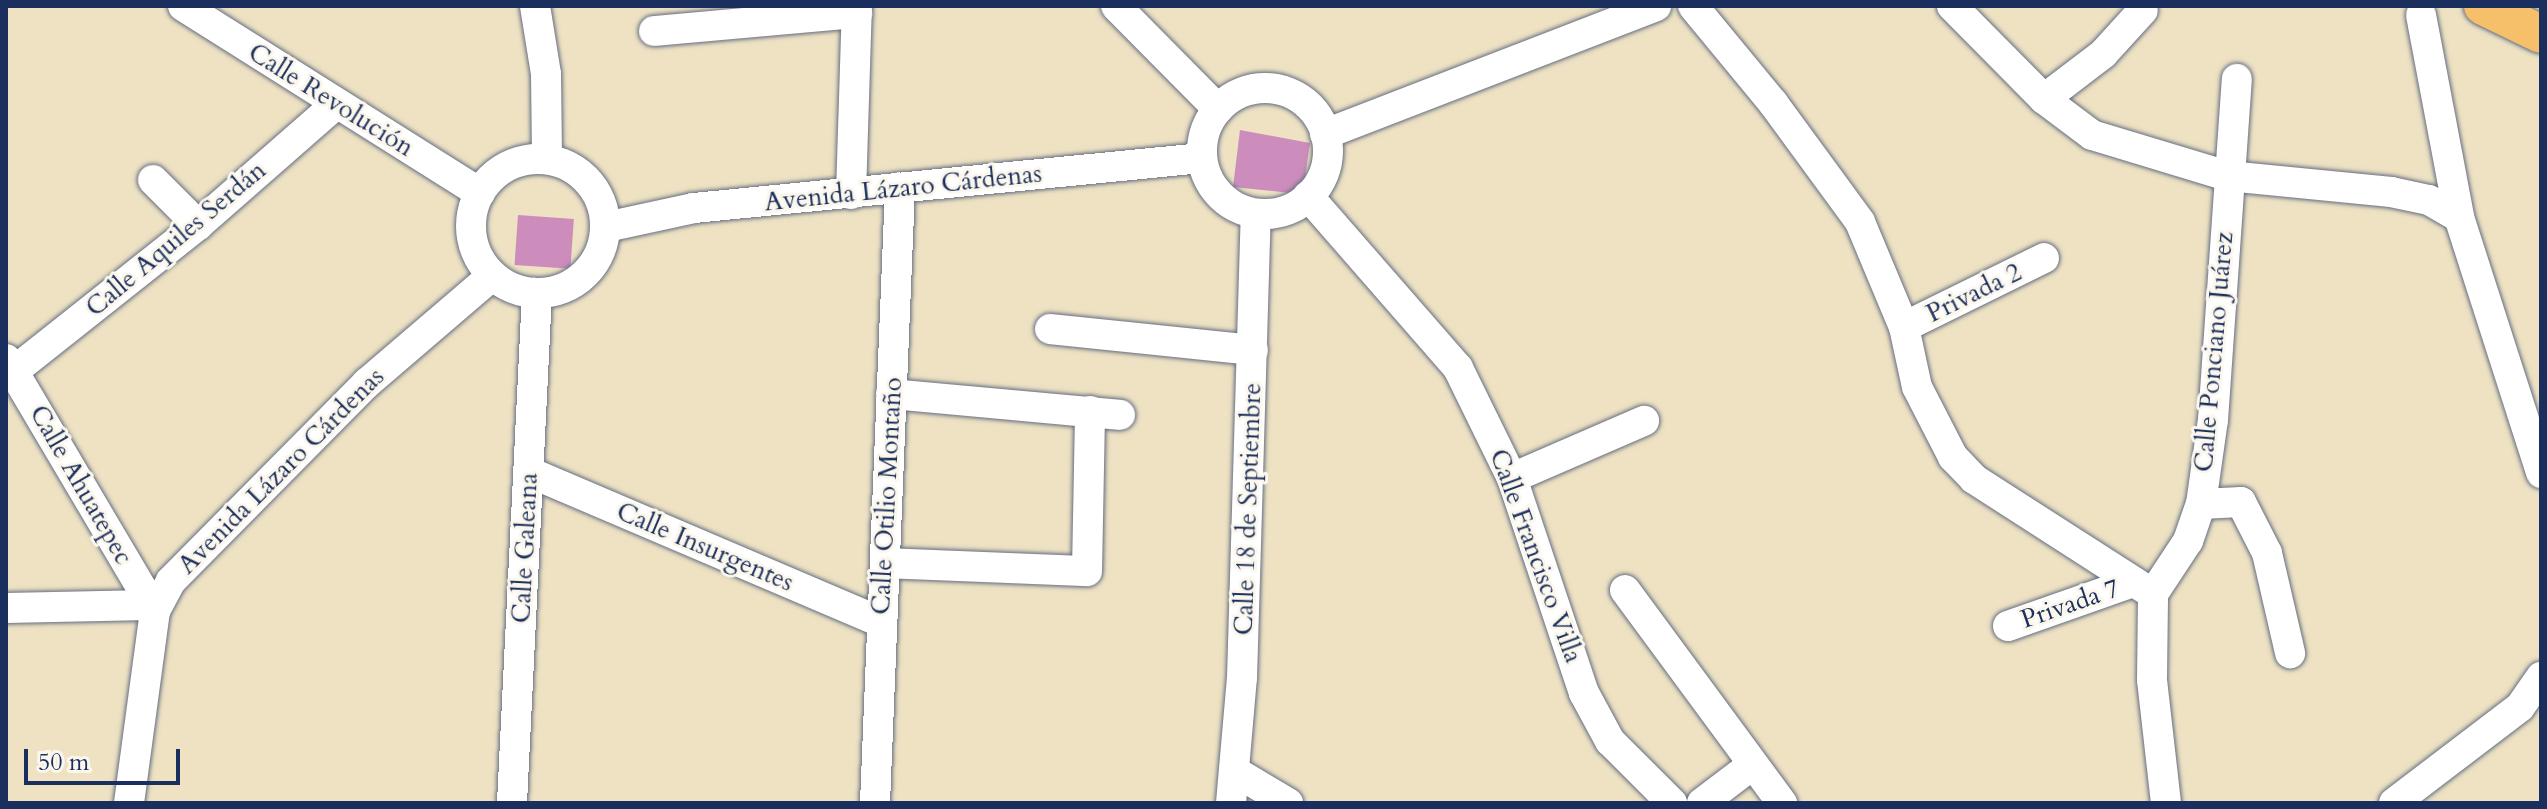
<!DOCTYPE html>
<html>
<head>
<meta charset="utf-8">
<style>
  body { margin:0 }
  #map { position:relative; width:2547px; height:809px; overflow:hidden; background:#eee2c3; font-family:Cardo,serif }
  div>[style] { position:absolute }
  .building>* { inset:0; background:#cc8dbc; transform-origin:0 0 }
  .roads { filter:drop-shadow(0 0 2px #656e81) drop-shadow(0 0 2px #656e81) }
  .minor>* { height:30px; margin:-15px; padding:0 15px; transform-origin:15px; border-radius:15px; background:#fff }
  .minor>.ring { margin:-15px; padding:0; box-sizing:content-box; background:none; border:30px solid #fff; border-radius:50% }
  .major>* { height:38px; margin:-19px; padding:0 19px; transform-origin:19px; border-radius:19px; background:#f6c06b }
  span { translate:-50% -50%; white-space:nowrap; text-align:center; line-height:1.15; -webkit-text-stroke:6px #fbf7ec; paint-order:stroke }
  .street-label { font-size:26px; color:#1b2f5e }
  .frame { position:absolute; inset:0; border:8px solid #1b2f5e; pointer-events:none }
  .scale { position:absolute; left:24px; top:749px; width:156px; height:36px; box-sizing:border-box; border:4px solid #1b2f5e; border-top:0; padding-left:10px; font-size:24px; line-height:28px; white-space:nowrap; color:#1b2f5e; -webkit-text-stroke:6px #fbf7ec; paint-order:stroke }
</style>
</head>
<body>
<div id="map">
  <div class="building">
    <div style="clip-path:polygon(1240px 130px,1310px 143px,1305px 178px,1291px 193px,1233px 187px)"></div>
    <div style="left:518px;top:215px;width:56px;height:50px;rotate:4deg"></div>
  </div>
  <div class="roads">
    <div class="minor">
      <div style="left:183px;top:6px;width:351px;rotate:32.2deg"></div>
      <div style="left:535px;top:6px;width:69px;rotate:80.8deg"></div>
      <div style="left:546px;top:74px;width:85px;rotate:89.3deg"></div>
      <div style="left:1116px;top:6px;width:145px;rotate:45.3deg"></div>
      <div style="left:1693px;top:6px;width:126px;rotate:50.5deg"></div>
      <div style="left:1773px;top:103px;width:147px;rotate:53.8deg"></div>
      <div style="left:1860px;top:222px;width:114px;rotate:67.3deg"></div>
      <div style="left:1904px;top:327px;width:61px;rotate:77.8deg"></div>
      <div style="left:1917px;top:387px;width:79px;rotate:62.8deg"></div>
      <div style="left:1953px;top:457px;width:30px;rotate:46deg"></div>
      <div style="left:1974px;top:479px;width:213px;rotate:32.7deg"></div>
      <div style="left:1952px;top:6px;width:131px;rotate:45.3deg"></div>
      <div style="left:2044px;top:99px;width:60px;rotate:36.9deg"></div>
      <div style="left:2092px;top:135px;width:142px;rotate:16.8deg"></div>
      <div style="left:2228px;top:176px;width:164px;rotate:5.6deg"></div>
      <div style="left:2391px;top:192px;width:39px;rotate:12deg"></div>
      <div style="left:2429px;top:200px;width:34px;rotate:30deg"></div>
      <div style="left:2421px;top:15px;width:206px;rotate:79.3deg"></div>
      <div style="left:2459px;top:217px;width:269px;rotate:72.2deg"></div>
      <div style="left:654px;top:31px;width:204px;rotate:-5.1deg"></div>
      <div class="ring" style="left:1202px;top:88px;width:96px;height:96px"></div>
      <div style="left:2044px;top:99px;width:74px;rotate:-37.3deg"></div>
      <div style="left:2103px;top:54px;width:59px;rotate:-47.7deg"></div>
      <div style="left:1325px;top:134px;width:355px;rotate:-21.1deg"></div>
      <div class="ring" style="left:471px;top:159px;width:104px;height:104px"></div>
      <div style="left:153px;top:180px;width:64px;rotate:45deg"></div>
      <div style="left:851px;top:194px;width:188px;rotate:-88.2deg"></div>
      <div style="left:1308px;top:196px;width:228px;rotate:48.9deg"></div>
      <div style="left:1458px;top:368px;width:123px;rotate:63.9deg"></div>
      <div style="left:1512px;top:478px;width:227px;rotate:71.5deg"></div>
      <div style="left:1584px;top:693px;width:55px;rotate:61.6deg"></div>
      <div style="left:1610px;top:741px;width:88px;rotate:45deg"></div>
      <div style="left:606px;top:227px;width:90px;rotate:-12.2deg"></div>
      <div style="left:694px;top:208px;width:510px;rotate:-5.62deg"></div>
      <div style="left:1904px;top:327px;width:156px;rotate:-26.2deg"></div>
      <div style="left:1050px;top:329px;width:204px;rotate:5.9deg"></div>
      <div style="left:6px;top:359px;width:293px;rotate:59.4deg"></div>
      <div style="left:14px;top:371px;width:235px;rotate:-38.4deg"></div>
      <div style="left:198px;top:225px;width:182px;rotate:-41.2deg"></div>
      <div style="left:891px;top:394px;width:230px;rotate:5.2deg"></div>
      <div style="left:529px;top:472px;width:383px;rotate:23.1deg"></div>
      <div style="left:1512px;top:478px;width:144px;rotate:-23.4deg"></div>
      <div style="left:2201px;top:504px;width:40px;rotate:-2.9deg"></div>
      <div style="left:2241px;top:502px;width:57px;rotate:63deg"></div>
      <div style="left:2267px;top:553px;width:103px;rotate:77deg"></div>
      <div style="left:886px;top:563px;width:201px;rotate:2.3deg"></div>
      <div style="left:1087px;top:571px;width:160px;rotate:-88.9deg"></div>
      <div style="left:1625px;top:590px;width:265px;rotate:53.6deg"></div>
      <div style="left:6px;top:608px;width:143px;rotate:-1.2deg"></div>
      <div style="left:2008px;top:626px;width:133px;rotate:-19.4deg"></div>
      <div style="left:1234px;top:771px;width:63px;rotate:30.7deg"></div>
      <div style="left:129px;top:803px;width:194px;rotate:-82.3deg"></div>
      <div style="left:155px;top:611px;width:34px;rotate:-62deg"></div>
      <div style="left:171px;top:581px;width:279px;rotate:-45.3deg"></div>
      <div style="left:367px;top:383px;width:165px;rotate:-40.6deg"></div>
      <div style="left:512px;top:803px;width:511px;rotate:-87.19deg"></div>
      <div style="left:875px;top:803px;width:616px;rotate:-87.67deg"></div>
      <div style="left:1231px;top:803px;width:125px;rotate:-85deg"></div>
      <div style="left:1242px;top:678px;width:464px;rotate:-88.3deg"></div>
      <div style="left:1702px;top:803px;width:63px;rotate:-37.2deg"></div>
      <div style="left:2166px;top:803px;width:124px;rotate:-96.5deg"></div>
      <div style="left:2152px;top:680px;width:86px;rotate:-89.3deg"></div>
      <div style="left:2153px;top:594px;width:64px;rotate:-56.6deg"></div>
      <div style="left:2188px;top:541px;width:39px;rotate:-71deg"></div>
      <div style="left:2201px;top:504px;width:85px;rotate:-81.9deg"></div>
      <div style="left:2213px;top:420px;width:342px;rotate:-86deg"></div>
      <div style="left:2394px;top:803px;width:158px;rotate:-37.3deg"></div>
      <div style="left:2520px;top:707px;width:37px;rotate:-55deg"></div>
    </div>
    <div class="major">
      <div style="left:2483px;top:6px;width:64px;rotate:25.8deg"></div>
    </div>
  </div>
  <div class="street-label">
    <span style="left:331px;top:100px;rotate:32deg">Calle Revolución</span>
    <span style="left:903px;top:188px;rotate:-6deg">Avenida Lázaro Cárdenas</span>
    <span style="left:176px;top:239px;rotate:-40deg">Calle Aquiles Serdán</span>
    <span style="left:1974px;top:293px;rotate:-26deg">Privada 2</span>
    <span style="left:2214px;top:352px;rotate:-85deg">Calle Ponciano Juárez</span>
    <span style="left:281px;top:471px;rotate:-45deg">Avenida Lázaro Cárdenas</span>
    <span style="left:81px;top:485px;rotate:60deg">Calle Ahuatepec</span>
    <span style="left:887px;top:496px;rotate:-87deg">Calle Otilio Montaño</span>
    <span style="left:1248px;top:509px;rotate:-88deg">Calle 18 de Septiembre</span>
    <span style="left:705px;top:547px;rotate:23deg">Calle Insurgentes</span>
    <span style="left:525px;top:548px;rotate:-87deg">Calle Galeana</span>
    <span style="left:1536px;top:556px;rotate:70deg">Calle Francisco Villa</span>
    <span style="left:2070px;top:604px;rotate:-19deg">Privada 7</span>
  </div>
  <div class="frame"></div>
  <div class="scale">50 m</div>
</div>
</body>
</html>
